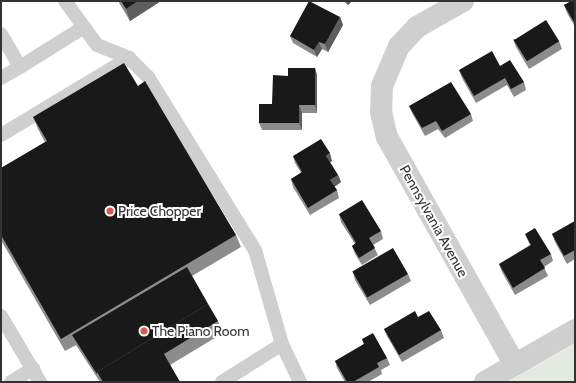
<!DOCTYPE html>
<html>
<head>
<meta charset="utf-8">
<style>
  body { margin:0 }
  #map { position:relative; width:576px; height:383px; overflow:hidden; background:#fff; font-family:Cabin,sans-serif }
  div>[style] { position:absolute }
  .green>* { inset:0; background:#e3eadf }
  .service>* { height:14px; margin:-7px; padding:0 7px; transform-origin:7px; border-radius:7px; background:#cfcfcf }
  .minor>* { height:22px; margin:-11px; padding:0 11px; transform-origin:11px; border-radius:11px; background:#cfcfcf }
  .wall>* { inset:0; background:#8c8c8c }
  .shaded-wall>* { inset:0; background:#5e5e5e }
  .building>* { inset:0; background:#191919; transform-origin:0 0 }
  .dots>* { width:11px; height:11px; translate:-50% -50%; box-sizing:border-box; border:2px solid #fff; border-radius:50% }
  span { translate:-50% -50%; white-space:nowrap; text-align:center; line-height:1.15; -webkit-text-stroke:4px #fff; paint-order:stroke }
  .poi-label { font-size:14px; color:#323232 }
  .left { translate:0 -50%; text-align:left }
  .street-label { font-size:14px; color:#323232 }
  .frame { position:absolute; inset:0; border:2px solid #323232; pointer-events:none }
</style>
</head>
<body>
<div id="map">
  <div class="green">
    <div style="clip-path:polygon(575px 343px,575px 382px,508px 382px)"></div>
  </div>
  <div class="service">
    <div style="left:65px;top:1px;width:54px;rotate:54deg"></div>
    <div style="left:97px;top:45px;width:35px;rotate:22deg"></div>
    <div style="left:129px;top:58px;width:27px;rotate:45deg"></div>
    <div style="left:148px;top:77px;width:203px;rotate:58.3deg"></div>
    <div style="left:255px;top:250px;width:98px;rotate:74deg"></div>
    <div style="left:282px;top:344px;width:42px;rotate:64.7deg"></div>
    <div style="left:1px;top:34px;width:38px;rotate:60deg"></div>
    <div style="left:20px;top:67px;width:22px;rotate:150deg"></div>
    <div style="left:20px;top:67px;width:75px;rotate:-32deg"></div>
    <div style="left:1px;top:135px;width:149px;rotate:-31deg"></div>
    <div style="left:1px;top:316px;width:77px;rotate:59.4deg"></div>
    <div style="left:11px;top:382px;width:26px;rotate:-31deg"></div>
    <div style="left:222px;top:382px;width:71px;rotate:-32.3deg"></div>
  </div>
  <div class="minor">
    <div style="left:463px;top:1px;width:53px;rotate:150.5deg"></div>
    <div style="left:417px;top:27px;width:26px;rotate:133deg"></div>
    <div style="left:399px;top:46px;width:43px;rotate:113deg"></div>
    <div style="left:382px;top:86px;width:26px;rotate:92deg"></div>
    <div style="left:381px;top:112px;width:26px;rotate:77deg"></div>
    <div style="left:387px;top:137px;width:261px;rotate:60.7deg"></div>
    <div style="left:485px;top:382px;width:104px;rotate:-30deg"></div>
  </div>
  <div class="wall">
    <div style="clip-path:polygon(118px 1px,161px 1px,130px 21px)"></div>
    <div style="clip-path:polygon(343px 1px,352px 1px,348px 5px)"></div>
    <div style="clip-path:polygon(575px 1px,575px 27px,567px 13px,564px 5px)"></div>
    <div style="clip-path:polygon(340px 17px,343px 25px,328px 52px,322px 49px,317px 57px,293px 43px,290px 36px)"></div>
    <div style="clip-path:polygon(513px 39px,559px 41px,562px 49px,529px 69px,516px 47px)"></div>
    <div style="clip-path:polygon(500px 66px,524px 82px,526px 90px,514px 97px,507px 85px,476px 103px,462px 78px,459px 70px)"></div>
    <div style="clip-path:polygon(315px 68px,317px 75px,317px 113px,302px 113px,302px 130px,262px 130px,259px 123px,272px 104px)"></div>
    <div style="clip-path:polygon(138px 86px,236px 235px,241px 247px,192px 276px,208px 304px,218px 321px,223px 333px,170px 365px,180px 382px,100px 382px,76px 345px,65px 351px,1px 240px,1px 168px,45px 142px,38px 129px,33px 117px)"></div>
    <div style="clip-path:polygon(409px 106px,471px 114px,473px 121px,445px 138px,438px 129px,425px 136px,412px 113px)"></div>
    <div style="clip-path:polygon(293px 156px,332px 161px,330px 162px,338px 175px,341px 182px,334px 187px,337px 190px,339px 198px,310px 215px,293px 187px,291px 179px,301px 173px,295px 163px)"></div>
    <div style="clip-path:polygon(339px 214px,381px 231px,383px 239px,373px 245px,378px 255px,362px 265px,355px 254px,352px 246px,355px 244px,341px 222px)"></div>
    <div style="clip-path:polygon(575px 221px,575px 259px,567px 264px,555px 242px,552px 234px)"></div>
    <div style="clip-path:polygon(525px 234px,551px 254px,553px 261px,544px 267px,548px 276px,515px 295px,502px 272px,499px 264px,530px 245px,528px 241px)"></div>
    <div style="clip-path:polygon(353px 272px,408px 274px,411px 281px,370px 305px,355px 280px)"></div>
    <div style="clip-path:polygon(418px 317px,441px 330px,444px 338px,402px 362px,387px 336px,384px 329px)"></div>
    <div style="clip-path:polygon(362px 339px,387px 358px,390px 365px,381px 370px,382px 374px,368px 382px,345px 382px,337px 368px,335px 361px,364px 344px)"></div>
  </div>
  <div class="shaded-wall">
    <div style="clip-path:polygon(138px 1px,161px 1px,130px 21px,126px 9px)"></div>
    <div style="clip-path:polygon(346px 1px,352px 1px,348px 5px)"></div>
    <div style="clip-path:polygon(340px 17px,343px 25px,328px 52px,325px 44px)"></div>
    <div style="clip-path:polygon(319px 42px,322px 49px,317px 57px,314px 50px)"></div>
    <div style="clip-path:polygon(315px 68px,317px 75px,317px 113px,315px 105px)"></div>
    <div style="clip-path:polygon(299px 105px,302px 113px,302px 130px,299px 123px)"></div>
    <div style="clip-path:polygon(330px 153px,332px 161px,329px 163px,326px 156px)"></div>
    <div style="clip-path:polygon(338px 175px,341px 182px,333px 188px,330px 180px)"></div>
  </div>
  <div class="building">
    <div style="clip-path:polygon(121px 1px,138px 1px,126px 9px)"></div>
    <div style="clip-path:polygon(309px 1px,340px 17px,325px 44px,319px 42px,314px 50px,290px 36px)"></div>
    <div style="clip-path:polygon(571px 1px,575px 1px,575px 24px,564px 5px)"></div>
    <div style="left:546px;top:20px;width:25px;height:38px;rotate:58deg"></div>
    <div style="clip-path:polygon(492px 51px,500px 66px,510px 60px,524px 82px,511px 89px,505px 78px,474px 96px,459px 70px)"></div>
    <div style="clip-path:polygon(124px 63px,138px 86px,145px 81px,236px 235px,61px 339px,1px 235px,1px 168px,47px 141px,33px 117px)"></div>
    <div style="clip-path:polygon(288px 68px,315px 68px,315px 105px,299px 105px,299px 123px,259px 123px,259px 104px,272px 104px,273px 75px,288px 76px)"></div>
    <div style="clip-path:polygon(451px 82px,471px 114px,442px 131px,436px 121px,422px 128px,409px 106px)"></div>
    <div style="clip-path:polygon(321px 139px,330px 153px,326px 156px,338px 175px,330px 180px,337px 190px,308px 208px,291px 179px,302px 172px,293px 156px)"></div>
    <div style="clip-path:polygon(362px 200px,381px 231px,369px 238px,375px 248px,359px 258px,352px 246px,356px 243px,339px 214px)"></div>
    <div style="clip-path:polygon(575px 221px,575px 250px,564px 256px,552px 234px)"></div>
    <div style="clip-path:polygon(535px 228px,551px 254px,540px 260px,545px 268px,513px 288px,499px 264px,531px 245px,525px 234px)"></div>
    <div style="left:393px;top:248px;width:30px;height:47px;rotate:60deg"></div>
    <div style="clip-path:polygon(187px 267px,208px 304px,97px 372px,97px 374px,72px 335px)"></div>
    <div style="clip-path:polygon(208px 304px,218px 321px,164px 354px,180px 382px,103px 382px,97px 372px)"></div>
    <div style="clip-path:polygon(415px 311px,418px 317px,429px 311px,441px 330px,399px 355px,384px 329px)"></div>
    <div style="clip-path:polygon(373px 333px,387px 358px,377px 363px,379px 367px,353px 382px,347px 382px,335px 361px,364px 344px,362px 339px)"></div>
  </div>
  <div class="dots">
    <div style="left:110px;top:211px;background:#d85946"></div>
    <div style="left:144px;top:331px;background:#d85946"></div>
  </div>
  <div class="poi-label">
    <span class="left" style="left:118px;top:211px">Price Chopper</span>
    <span class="left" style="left:152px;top:331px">The Piano Room</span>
  </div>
  <div class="street-label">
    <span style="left:434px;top:221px;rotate:61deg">Pennsylvania Avenue</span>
  </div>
  <div class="frame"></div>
</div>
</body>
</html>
